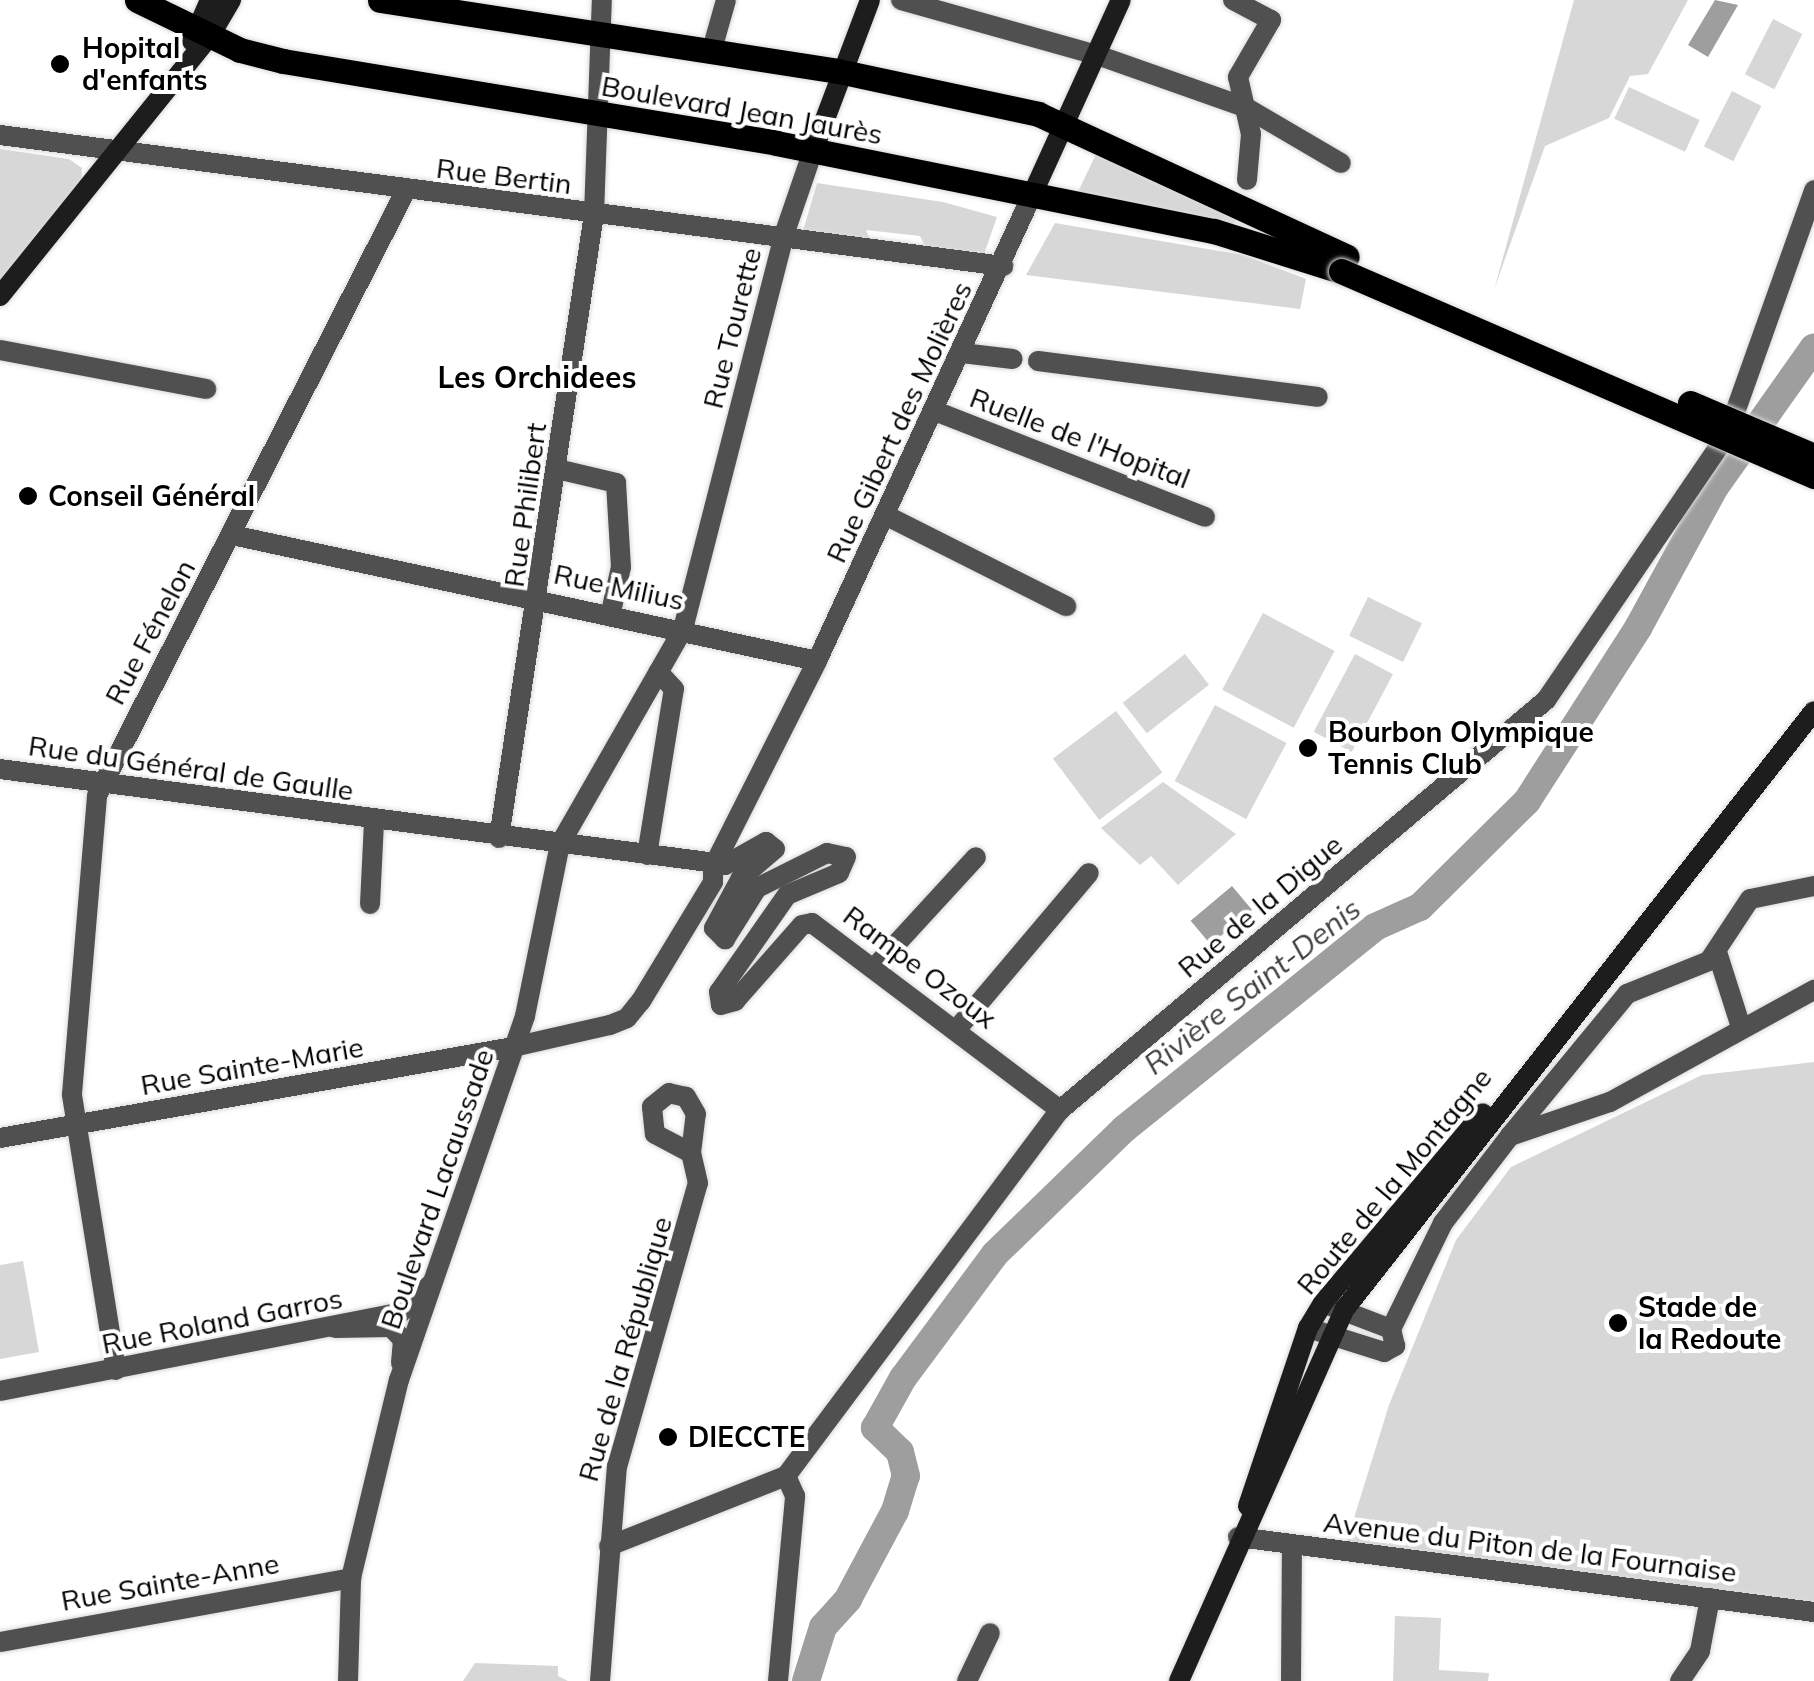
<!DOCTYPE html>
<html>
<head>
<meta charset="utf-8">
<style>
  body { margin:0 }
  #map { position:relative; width:1814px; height:1681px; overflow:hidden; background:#fff; font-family:Mulish,sans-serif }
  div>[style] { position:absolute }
  .green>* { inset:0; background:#d7d7d7; transform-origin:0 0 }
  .water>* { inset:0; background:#9e9e9e; transform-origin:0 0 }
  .river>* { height:28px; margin:-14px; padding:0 14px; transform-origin:14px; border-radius:14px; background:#9e9e9e }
  .roads { filter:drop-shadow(0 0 2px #dbdbdb) drop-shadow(0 0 2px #dbdbdb) }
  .minor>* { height:20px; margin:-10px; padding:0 10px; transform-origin:10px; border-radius:10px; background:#505050 }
  .tertiary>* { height:20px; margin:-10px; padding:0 10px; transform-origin:10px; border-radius:10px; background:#505050 }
  .secondary>* { height:20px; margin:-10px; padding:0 10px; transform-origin:10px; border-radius:10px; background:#1d1d1d }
  .primary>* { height:25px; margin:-12.5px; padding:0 12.5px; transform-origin:12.5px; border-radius:12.5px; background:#000 }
  .bridges { filter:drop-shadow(0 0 2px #dbdbdb) drop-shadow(0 0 2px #dbdbdb) }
  .primary-bridge>* { height:25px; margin:-12.5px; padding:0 12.5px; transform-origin:12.5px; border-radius:12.5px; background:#000 }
  .dots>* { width:28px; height:28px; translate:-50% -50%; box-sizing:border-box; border:5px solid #fff; border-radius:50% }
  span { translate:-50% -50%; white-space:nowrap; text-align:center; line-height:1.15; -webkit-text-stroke:8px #fff; paint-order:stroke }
  .poi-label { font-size:28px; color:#000; font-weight:700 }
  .left { translate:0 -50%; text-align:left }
  .street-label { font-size:28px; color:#000 }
  .neighbourhood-label { font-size:30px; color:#000; font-weight:700 }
  .water-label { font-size:30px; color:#3f3f3f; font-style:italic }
</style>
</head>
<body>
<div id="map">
  <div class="green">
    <div style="clip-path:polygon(1574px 0,1688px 0,1648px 74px,1630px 76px,1609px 118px,1545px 146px,1494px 290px)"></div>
    <div style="left:1773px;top:19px;width:33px;height:62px;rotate:27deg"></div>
    <div style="left:1629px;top:87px;width:78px;height:35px;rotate:25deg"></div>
    <div style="left:1732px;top:91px;width:33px;height:62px;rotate:27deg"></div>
    <div style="clip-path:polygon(0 149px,69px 159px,82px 168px,81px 184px,0 283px)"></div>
    <div style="clip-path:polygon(1097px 152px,1236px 220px,1232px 226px,1076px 196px)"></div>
    <div style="clip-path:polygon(817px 183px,943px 202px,997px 217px,983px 257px,926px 248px,920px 236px,866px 230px,871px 242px,803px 231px)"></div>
    <div style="clip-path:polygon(1055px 223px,1243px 255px,1306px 279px,1300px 309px,1026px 275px)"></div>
    <div style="left:1368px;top:597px;width:60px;height:43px;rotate:26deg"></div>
    <div style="left:1263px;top:613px;width:81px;height:87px;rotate:28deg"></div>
    <div style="left:1185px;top:654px;width:39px;height:79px;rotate:52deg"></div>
    <div style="left:1355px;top:654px;width:43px;height:88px;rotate:28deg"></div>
    <div style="left:1215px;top:705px;width:81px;height:86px;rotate:28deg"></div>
    <div style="left:1116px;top:711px;width:77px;height:79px;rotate:53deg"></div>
    <div style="clip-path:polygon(1163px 782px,1236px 834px,1178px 885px,1151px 856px,1140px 865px,1101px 828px)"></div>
    <div style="clip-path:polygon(1814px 1062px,1814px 1605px,1345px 1547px,1389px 1405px,1456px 1240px,1511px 1167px,1702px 1075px)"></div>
    <div style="clip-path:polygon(23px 1261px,39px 1352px,0 1359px,0 1265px)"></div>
    <div style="clip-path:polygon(1395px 1616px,1441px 1618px,1439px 1670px,1489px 1673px,1488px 1681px,1393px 1681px)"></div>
    <div style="clip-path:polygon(475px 1663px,558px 1666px,558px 1676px,568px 1681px,463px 1681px)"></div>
  </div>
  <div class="water">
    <div style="clip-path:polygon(1715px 0,1738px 5px,1708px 57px,1688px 45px)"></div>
    <div style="left:1232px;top:886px;width:33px;height:54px;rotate:50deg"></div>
  </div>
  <div class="river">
    <div style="left:806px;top:1681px;width:57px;rotate:-72.5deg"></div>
    <div style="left:823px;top:1627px;width:38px;rotate:-48deg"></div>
    <div style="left:848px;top:1599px;width:100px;rotate:-61.9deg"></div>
    <div style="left:895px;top:1511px;width:37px;rotate:-73deg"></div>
    <div style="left:906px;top:1476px;width:25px;rotate:-104deg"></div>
    <div style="left:900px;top:1452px;width:35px;rotate:-136deg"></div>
    <div style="left:875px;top:1428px;width:57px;rotate:-60.8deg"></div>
    <div style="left:903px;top:1378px;width:154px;rotate:-53.4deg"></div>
    <div style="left:995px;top:1254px;width:180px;rotate:-44.1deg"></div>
    <div style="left:1124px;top:1129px;width:322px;rotate:-38.8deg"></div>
    <div style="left:1375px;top:927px;width:49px;rotate:-24deg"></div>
    <div style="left:1420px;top:907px;width:151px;rotate:-44.7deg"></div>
    <div style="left:1527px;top:801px;width:206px;rotate:-57.3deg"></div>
    <div style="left:1638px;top:628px;width:161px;rotate:-61.4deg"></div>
    <div style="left:1715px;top:487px;width:171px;rotate:-54.7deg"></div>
  </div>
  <div class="roads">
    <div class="minor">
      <div style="left:901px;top:0;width:204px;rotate:15.7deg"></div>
      <div style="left:1097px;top:55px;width:157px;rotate:19.4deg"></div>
      <div style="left:1245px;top:107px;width:111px;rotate:30.3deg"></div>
      <div style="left:1233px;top:0;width:43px;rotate:27.8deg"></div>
      <div style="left:1271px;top:20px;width:66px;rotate:120.1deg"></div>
      <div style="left:1238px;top:77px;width:58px;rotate:77.2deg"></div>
      <div style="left:1251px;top:134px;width:46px;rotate:95deg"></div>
      <div style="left:711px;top:53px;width:55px;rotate:-74.2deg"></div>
      <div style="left:0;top:135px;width:1012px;rotate:7.44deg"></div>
      <div style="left:0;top:350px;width:210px;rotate:10.7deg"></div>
      <div style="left:962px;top:353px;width:51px;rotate:6.7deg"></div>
      <div style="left:1038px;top:361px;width:282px;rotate:7.3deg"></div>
      <div style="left:935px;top:411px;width:290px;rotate:21.4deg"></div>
      <div style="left:557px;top:469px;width:61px;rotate:13.3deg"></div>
      <div style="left:616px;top:483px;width:84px;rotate:86.6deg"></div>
      <div style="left:621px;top:567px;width:46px;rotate:102.5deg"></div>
      <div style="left:885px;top:515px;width:203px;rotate:26.7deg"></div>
      <div style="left:232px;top:535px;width:598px;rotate:12.15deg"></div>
      <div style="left:499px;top:838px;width:631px;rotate:-81.34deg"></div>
      <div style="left:594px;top:214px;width:214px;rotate:-87.9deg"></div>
      <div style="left:647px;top:855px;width:168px;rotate:-80.8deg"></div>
      <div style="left:674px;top:689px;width:23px;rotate:-133deg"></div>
      <div style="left:716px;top:863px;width:9px;rotate:13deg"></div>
      <div style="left:725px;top:865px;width:47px;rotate:-29.3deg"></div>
      <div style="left:766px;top:842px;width:11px;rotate:38deg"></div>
      <div style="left:775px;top:849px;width:45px;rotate:139.5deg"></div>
      <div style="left:741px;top:878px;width:57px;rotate:118.4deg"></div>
      <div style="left:714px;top:928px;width:16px;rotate:45deg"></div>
      <div style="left:725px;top:939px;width:60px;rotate:-57.9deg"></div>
      <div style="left:757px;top:888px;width:78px;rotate:-26.6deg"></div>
      <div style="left:827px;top:853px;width:19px;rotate:12deg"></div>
      <div style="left:846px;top:857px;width:17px;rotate:114deg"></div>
      <div style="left:839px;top:873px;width:56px;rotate:157.1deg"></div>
      <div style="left:787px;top:895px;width:118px;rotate:125deg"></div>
      <div style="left:719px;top:992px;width:13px;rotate:81deg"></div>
      <div style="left:721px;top:1005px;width:15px;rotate:-16deg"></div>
      <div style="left:735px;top:1001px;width:101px;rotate:-48.6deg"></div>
      <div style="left:802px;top:925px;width:10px;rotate:-11deg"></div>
      <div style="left:812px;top:923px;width:311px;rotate:37deg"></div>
      <div style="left:1814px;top:886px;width:65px;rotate:168.5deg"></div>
      <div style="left:1750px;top:899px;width:74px;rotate:123.5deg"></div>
      <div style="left:1709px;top:961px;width:88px;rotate:158.1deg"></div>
      <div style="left:1627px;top:994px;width:184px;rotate:129.5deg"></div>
      <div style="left:1510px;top:1136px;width:106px;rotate:-18.8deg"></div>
      <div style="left:1610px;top:1102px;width:233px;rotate:-28.8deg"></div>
      <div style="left:370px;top:904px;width:83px;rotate:-87.2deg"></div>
      <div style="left:1717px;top:952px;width:79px;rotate:72.3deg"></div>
      <div style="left:875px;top:967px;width:149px;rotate:-47.4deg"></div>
      <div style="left:957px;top:1029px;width:204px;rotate:-49.8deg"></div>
      <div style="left:0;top:1138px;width:521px;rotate:-10.06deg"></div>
      <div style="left:1308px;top:1328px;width:80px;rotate:17.5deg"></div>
      <div style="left:1384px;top:1352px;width:13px;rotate:-29deg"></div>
      <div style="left:1395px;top:1346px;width:17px;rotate:-103deg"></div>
      <div style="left:1391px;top:1329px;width:67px;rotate:-159.1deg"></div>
      <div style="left:1391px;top:1329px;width:118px;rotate:-63.9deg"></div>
      <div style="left:1443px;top:1223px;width:110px;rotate:-52.4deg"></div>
      <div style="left:116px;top:1370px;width:279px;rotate:-99.1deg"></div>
      <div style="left:72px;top:1094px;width:299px;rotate:-85.2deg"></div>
      <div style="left:97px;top:796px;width:678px;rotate:-62.98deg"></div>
      <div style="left:0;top:1391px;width:409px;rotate:-11.1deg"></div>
      <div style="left:401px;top:1312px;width:41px;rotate:-43deg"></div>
      <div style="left:1238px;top:1537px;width:581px;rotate:7.42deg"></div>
      <div style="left:609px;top:1546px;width:190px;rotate:-21.6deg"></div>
      <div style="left:786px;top:1476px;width:457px;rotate:-53.2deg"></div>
      <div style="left:1060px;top:1110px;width:636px;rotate:-40.15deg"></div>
      <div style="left:1546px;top:700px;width:321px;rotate:-55.7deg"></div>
      <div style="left:1727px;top:435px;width:260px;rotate:-70.4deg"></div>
      <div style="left:0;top:1642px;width:357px;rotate:-10.3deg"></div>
      <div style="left:600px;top:1681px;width:215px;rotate:-85.5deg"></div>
      <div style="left:617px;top:1467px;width:295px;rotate:-74.1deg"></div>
      <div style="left:698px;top:1183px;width:31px;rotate:-103deg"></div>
      <div style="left:691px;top:1153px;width:39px;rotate:-83deg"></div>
      <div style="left:696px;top:1114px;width:20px;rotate:-120deg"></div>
      <div style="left:686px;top:1097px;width:17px;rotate:-167deg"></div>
      <div style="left:669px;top:1093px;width:22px;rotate:141deg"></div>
      <div style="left:652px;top:1107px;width:27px;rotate:84deg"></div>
      <div style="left:655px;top:1134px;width:41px;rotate:27.8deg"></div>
      <div style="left:778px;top:1681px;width:186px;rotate:-84.7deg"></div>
      <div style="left:795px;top:1496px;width:22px;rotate:-114deg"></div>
      <div style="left:967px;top:1681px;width:53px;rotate:-64.4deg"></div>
      <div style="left:1291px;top:1681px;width:137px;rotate:-89.6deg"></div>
      <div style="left:1680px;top:1681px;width:36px;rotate:-56deg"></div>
      <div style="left:1700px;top:1651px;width:54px;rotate:-79.3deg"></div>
    </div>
    <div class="tertiary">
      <div style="left:0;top:769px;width:722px;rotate:7.48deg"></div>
      <div style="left:513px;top:1047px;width:99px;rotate:-12.8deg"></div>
      <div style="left:610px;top:1025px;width:18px;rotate:-22deg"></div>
      <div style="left:627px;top:1018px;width:22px;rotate:-51deg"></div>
      <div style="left:641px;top:1001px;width:139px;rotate:-58.8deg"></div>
      <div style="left:713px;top:882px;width:15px;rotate:-90deg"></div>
      <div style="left:713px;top:867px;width:231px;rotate:-63.2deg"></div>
      <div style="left:817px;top:661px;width:513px;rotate:-65.23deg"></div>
      <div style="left:335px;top:1328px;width:56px;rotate:-1deg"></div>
      <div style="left:391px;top:1327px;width:18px;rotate:47deg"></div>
      <div style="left:403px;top:1340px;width:23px;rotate:95deg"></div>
      <div style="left:348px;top:1681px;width:103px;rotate:-88.3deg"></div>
      <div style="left:351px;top:1578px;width:204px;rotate:-76.4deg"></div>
      <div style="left:399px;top:1380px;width:385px;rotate:-70.9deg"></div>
      <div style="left:525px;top:1016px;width:176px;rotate:-78.5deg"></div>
      <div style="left:560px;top:844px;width:248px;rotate:-60.2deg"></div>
      <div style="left:683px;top:629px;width:407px;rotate:-75.6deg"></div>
      <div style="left:784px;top:235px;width:89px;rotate:-71deg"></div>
    </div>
    <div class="secondary">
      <div style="left:192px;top:41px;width:45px;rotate:-66.3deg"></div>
      <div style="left:813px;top:151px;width:161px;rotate:-69.3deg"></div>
      <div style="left:1032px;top:195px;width:214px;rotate:-65.5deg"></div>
      <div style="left:0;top:296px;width:334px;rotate:-51.1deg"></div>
      <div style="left:210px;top:36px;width:42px;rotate:-59.7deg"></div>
      <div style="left:1248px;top:1506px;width:188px;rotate:-71.4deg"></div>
      <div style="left:1308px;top:1328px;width:29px;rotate:-59deg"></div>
      <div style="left:1323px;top:1303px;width:248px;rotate:-49.9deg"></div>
      <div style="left:1179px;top:1681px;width:406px;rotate:-66deg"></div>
      <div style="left:1344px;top:1310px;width:761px;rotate:-51.88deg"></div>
    </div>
    <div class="primary">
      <div style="left:137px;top:0;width:114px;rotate:25.9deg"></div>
      <div style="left:240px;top:50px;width:44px;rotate:14.3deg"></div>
      <div style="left:283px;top:61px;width:500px;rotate:9.4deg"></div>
      <div style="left:776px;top:143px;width:447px;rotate:11.4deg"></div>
      <div style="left:1214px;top:231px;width:133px;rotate:17.5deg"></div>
      <div style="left:380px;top:0;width:463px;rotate:8.8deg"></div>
      <div style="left:838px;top:71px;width:205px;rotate:12.1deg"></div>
      <div style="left:1038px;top:114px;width:340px;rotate:24.8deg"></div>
    </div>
  </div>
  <div class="bridges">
    <div class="primary-bridge">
      <div style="left:1341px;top:271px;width:516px;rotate:23.43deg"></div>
      <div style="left:1690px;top:403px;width:135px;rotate:23.1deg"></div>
    </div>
  </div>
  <div class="dots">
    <div style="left:60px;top:64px;background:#000"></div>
    <div style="left:28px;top:496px;background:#000"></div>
    <div style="left:1308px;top:748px;background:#000"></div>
    <div style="left:1618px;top:1323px;background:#000"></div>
    <div style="left:668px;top:1437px;background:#000"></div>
  </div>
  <div class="poi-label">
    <span class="left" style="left:82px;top:64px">Hopital<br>d'enfants</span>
    <span class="left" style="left:48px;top:496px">Conseil Général</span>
    <span class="left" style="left:1328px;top:748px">Bourbon Olympique<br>Tennis Club</span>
    <span class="left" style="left:1638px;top:1323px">Stade de<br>la Redoute</span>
    <span class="left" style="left:688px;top:1437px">DIECCTE</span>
  </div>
  <div class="street-label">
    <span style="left:742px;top:110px;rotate:10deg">Boulevard Jean Jaurès</span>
    <span style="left:504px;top:176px;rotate:7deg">Rue Bertin</span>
    <span style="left:732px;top:328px;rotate:-76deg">Rue Tourette</span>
    <span style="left:899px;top:422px;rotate:-65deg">Rue Gibert des Molières</span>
    <span style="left:1080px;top:438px;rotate:21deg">Ruelle de l'Hopital</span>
    <span style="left:525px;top:505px;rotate:-82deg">Rue Philibert</span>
    <span style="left:619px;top:587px;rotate:12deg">Rue Milius</span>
    <span style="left:150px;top:632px;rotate:-62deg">Rue Fénelon</span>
    <span style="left:191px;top:768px;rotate:8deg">Rue du Général de Gaulle</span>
    <span style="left:1260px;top:906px;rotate:-40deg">Rue de la Digue</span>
    <span style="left:920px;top:967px;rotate:37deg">Rampe Ozoux</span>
    <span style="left:252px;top:1066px;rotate:-10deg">Rue Sainte-Marie</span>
    <span style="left:1394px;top:1181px;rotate:-50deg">Route de la Montagne</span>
    <span style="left:437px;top:1189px;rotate:-71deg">Boulevard Lacaussade</span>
    <span style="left:222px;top:1321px;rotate:-11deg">Rue Roland Garros</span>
    <span style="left:625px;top:1349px;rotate:-74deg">Rue de la République</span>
    <span style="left:1530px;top:1547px;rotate:7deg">Avenue du Piton de la Fournaise</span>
    <span style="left:170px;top:1582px;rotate:-10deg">Rue Sainte-Anne</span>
  </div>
  <div class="neighbourhood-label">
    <span style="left:537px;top:377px">Les Orchidees</span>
  </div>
  <div class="water-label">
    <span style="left:1252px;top:986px;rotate:-38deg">Rivière Saint-Denis</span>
  </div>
</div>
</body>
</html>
